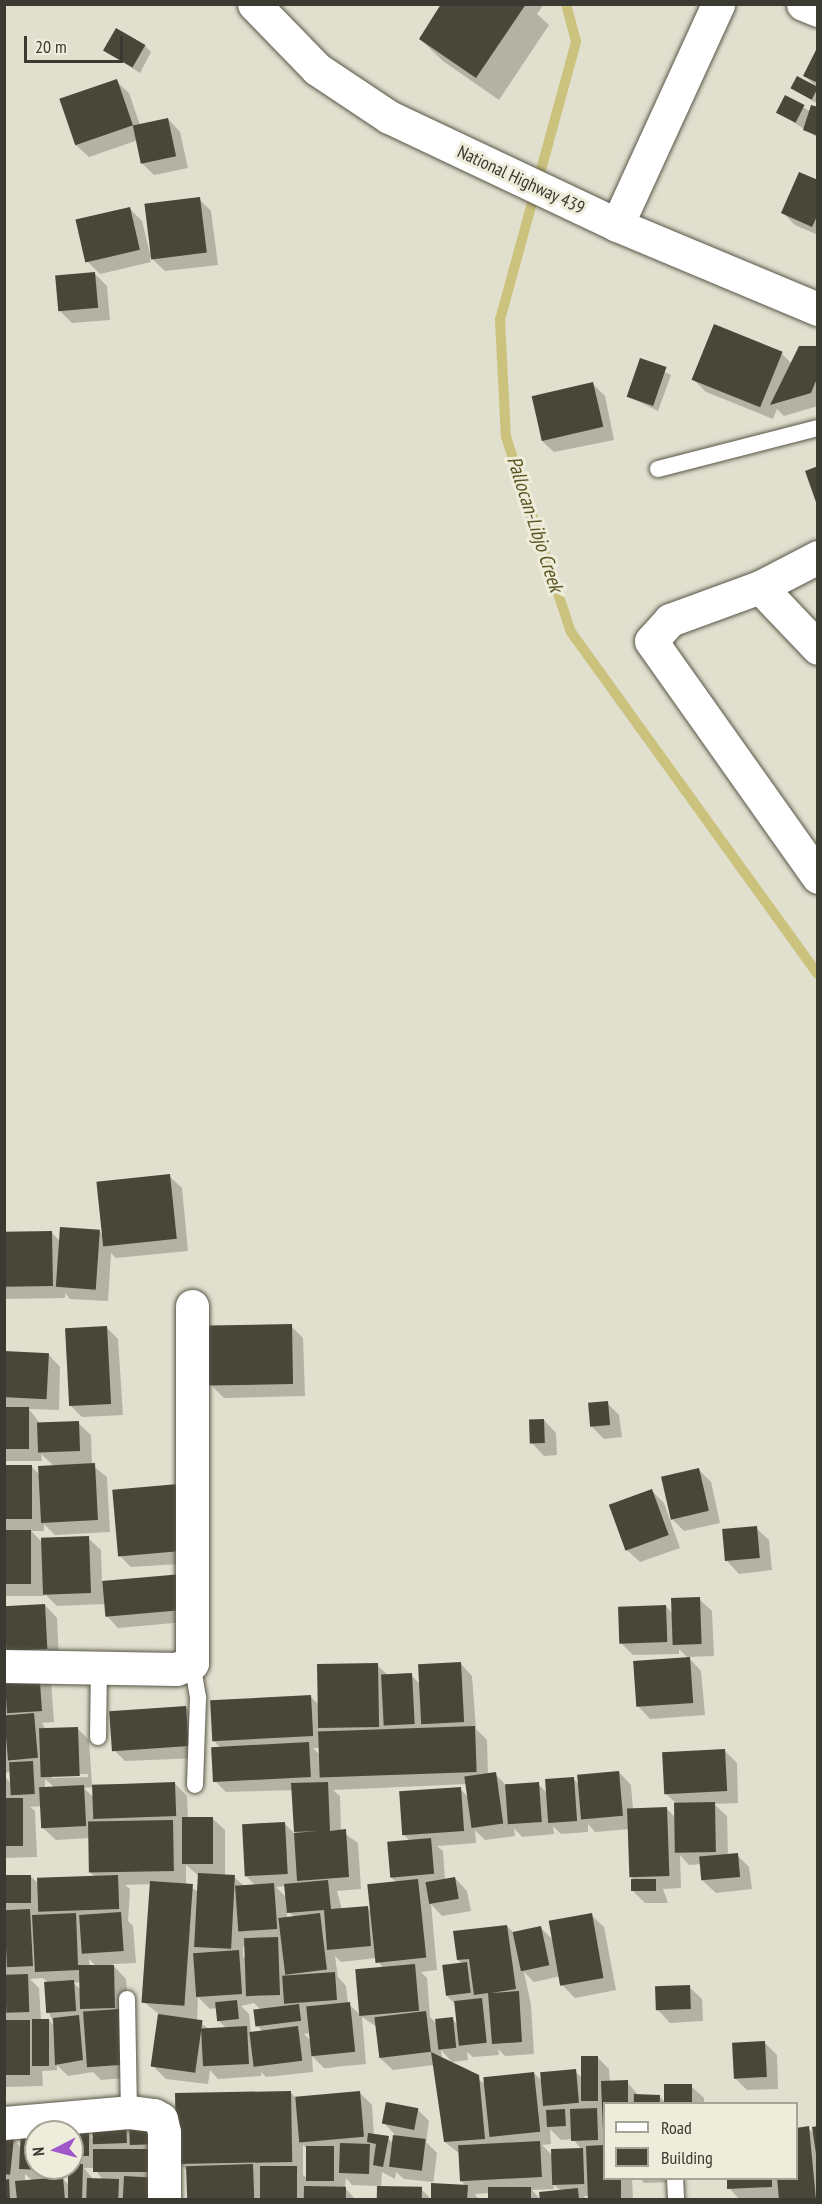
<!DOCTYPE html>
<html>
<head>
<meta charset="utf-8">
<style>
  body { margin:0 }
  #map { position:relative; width:822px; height:2204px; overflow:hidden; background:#e1dfce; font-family:"PT Sans Narrow",sans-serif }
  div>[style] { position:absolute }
  .shadow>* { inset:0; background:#0003 }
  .stream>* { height:10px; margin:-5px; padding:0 5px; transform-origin:5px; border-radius:5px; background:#cbc27d }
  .building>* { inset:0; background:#494739; transform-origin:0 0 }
  .roads { filter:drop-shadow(0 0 2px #585648) drop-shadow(0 0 2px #585648) }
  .service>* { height:16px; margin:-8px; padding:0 8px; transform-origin:8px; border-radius:8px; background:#fff }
  .minor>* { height:33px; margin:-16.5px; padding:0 16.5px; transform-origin:16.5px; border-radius:16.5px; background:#fff }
  .primary>* { height:33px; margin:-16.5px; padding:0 16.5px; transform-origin:16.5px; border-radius:16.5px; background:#fff }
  span { translate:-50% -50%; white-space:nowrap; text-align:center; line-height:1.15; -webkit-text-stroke:6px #eeecdb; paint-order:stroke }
  .street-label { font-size:18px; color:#3a3932 }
  .water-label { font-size:20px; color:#5c5521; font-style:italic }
  .frame { position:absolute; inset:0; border:6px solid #3a3932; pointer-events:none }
  .legend { position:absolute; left:603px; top:2102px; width:195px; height:78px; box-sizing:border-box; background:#eeecdb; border:2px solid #a6a497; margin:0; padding:8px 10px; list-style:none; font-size:18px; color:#3a3932 }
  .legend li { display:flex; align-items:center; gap:12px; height:30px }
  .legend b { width:30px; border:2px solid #a6a497 }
  .north { position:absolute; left:24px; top:2120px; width:60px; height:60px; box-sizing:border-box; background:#eeecdb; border:2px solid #a6a497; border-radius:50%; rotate:264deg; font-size:16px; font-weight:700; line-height:24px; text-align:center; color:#3a3932 }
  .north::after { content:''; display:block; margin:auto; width:21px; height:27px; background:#a057ca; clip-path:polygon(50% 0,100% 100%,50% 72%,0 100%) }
  .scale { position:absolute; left:24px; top:36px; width:99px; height:27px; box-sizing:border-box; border:3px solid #3a3932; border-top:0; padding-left:8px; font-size:18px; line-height:21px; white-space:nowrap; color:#3a3932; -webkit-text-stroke:4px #eeecdb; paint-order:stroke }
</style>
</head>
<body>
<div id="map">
  <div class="shadow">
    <div style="clip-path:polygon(443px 4px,544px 4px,537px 14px,549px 25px,499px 100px,443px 61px,420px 39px)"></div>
    <div style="clip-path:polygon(145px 46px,151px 52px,140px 73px,106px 51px)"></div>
    <div style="clip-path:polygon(818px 50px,818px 104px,792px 88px,815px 86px,805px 76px)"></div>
    <div style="clip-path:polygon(116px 81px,129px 93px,140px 125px,168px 119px,180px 132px,188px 168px,154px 175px,142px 163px,138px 140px,89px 157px,76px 145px)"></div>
    <div style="clip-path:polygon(786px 97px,811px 112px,818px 109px,818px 138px,778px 112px)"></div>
    <div style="clip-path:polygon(818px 181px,818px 235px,795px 225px,783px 213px)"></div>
    <div style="clip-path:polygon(199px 199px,211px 211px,218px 265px,165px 271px,150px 257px,151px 262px,100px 274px,88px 262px,130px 209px,142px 221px,150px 254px)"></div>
    <div style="clip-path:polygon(95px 274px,107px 286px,110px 320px,72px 323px,59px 310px)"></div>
    <div style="clip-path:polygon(818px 347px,818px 406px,784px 416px,777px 409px,773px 419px,706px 392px,693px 379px,782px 354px,792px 364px)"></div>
    <div style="clip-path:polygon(640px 360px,671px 375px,658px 411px,627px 396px)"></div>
    <div style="clip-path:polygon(593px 384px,605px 396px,614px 440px,554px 452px,541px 440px,533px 397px)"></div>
    <div style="clip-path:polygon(169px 1176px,182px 1188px,188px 1251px,116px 1258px,111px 1253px,108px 1301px,70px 1299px,65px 1293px,65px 1298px,4px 1299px,4px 1233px,52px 1233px,61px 1242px,99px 1231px,103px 1235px)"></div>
    <div style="clip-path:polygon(291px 1326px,303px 1338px,305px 1396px,224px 1398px,212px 1386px)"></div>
    <div style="clip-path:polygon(106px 1327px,118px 1339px,123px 1415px,82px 1417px,70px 1405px)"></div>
    <div style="clip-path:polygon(4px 1353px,48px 1354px,60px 1367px,59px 1410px,29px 1409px,41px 1425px,78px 1423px,91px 1435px,92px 1465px,107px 1477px,110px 1532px,55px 1535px,44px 1524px,44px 1531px,31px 1531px,43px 1543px,88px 1538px,101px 1550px,102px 1581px,181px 1575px,196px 1621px,118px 1628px,106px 1615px,105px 1604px,57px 1606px,44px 1593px,44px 1596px,4px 1596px,4px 1467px,32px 1467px,40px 1475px,54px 1466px,41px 1454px,42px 1461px,4px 1461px)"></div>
    <div style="clip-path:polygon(607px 1403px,619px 1415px,622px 1437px,604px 1439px,592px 1427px)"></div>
    <div style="clip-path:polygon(544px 1420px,556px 1433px,557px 1455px,544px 1456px,532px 1443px)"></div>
    <div style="clip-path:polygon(699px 1470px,711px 1482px,720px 1523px,684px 1531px,672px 1519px)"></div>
    <div style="clip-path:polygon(114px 1490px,195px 1563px,131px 1567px,119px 1555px)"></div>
    <div style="clip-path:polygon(652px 1491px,664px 1503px,680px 1548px,640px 1562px,627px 1550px)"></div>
    <div style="clip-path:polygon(756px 1528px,769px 1540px,772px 1570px,739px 1574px,727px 1561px)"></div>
    <div style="clip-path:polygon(699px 1599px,712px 1611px,714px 1656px,688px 1657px,701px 1671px,705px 1715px,650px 1719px,638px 1706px,689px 1659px,679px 1649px,679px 1654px,633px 1655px,621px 1643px,666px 1606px,673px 1614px)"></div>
    <div style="clip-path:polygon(45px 1605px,57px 1618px,59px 1661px,4px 1663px)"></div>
    <div style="clip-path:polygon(evenodd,460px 1663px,472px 1676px,476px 1729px,487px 1740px,488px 1775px,495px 1774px,508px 1787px,538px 1784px,547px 1793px,573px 1779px,580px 1785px,619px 1772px,631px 1785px,633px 1809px,666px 1808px,676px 1818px,678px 1805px,665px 1793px,725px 1751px,737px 1763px,738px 1803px,714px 1804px,727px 1816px,728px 1856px,737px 1855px,749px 1867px,752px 1889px,716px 1893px,703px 1881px,702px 1864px,689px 1865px,680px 1855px,681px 1888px,663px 1889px,668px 1903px,645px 1903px,633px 1891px,636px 1881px,631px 1877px,630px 1829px,595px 1832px,588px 1824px,588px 1832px,561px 1834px,553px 1826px,554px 1834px,522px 1837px,514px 1828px,515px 1836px,485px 1840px,475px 1830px,476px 1843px,437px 1846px,443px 1851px,445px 1880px,455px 1878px,467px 1891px,471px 1911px,442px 1916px,431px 1904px,437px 1970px,421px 1972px,427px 1978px,430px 2017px,437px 2024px,452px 2019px,458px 2025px,456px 2005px,447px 1996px,463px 1964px,458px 1960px,507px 1926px,514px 1933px,541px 1928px,555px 1942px,591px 1915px,604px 1927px,616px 1990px,575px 1998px,563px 1986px,561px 1976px,534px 1982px,524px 1972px,531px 2005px,534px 2054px,505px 2056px,498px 2049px,499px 2055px,473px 2057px,467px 2052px,468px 2060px,452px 2062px,441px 2050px,442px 2059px,486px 2084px,534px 2073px,543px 2082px,575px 2071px,583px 2079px,597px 2057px,609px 2069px,610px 2082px,627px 2082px,639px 2096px,659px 2096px,666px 2103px,691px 2086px,704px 2098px,704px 2104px,604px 2104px,604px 2178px,632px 2178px,633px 2200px,590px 2200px,589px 2196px,584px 2196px,587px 2200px,542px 2200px,561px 2191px,553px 2184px,554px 2189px,532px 2190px,541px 2200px,490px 2200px,490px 2193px,475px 2194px,479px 2200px,432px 2200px,433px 2182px,404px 2179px,396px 2172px,395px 2179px,382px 2172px,381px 2188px,421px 2189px,432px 2200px,378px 2200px,378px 2186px,352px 2185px,346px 2178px,345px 2188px,356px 2200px,189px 2200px,188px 2172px,178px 2162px,290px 2092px,296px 2098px,359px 2092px,372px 2105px,374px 2136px,388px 2138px,394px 2144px,398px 2138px,385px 2124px,417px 2109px,429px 2121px,426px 2142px,437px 2153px,433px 2185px,466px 2186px,462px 2182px,460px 2154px,445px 2142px,434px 2065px,393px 2070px,380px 2058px,377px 2027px,362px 2017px,366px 2064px,324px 2068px,312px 2056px,313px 2072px,266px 2077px,261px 2072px,261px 2076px,218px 2079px,210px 2070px,208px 2084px,166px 2079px,153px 2066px,160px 2015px,144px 2002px,152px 1884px,125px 1885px,130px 1889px,128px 1921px,133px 1926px,136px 1963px,112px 1964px,126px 1979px,135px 2077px,101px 2080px,93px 2072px,68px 2076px,57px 2065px,57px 2070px,42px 2071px,43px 2086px,4px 2087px,4px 1877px,30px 1876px,39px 1884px,96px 1878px,91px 1873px,90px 1838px,56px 1840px,43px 1828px,42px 1806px,30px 1807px,35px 1811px,37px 1857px,4px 1858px,4px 1776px,11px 1783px,11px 1772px,4px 1773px,4px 1671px,51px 1681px,54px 1722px,42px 1723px,46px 1730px,77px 1728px,89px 1740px,92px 1784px,175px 1784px,187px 1796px,188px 1818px,212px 1818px,225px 1830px,225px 1876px,234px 1877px,244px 1886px,256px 1886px,246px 1876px,284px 1823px,295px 1834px,293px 1790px,226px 1792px,214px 1780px,220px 1747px,214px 1741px,310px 1696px,319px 1705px,377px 1665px,389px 1676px,411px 1675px,421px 1685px,460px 1663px,313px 1748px,320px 1748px,321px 1756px,313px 1748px,460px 1663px,88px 1774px,88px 1777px,52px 1778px,52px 1775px,88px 1774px,460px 1663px,45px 1779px,55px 1788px,45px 1789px,45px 1779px,460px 1663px,467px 1784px,468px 1797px,460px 1789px,404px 1835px,410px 1841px,392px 1878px,396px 1882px,372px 1912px,367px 1907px,342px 1910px,337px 1891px,361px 1889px,358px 1843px,341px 1831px,340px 1796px,333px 1790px,467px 1784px,460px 1663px,94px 1787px,94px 1798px,84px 1788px,94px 1787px,460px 1663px,186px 1865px,199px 1876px,199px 1892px,186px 1885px,186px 1865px,460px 1663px,286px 1886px,287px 1898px,276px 1887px,286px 1886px,460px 1663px,287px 1910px,294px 1917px,287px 1918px,287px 1910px,460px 1663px,243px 1947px,246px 1947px,246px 1959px,243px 1956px,243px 1947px,460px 1663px,335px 1956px,341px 1962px,376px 1958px,383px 1968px,361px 2015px,348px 2004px,346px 1986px,338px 1977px,335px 1956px,460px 1663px,89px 1959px,97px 1967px,90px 1967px,89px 1959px,460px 1663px,43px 1978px,49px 1984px,49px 2012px,54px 2026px,49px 2020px,41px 2020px,39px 1988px,30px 1979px,43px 1978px,460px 1663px,81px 1982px,81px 1990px,74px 1983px,81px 1982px,460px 1663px,198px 1997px,210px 2009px,217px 2008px,218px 2020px,227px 2029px,211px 2030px,197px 2021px,198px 1997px,460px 1663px,254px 2003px,260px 2009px,257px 2025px,262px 2031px,251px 2032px,249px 2014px,241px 2006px,254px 2003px,460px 1663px,310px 2033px,310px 2040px,304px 2034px,310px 2033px,460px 1663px,550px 2129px,561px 2140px,573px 2139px,582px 2150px,553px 2156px,542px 2145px,551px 2144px,550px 2129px,460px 1663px,303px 2145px,307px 2149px,307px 2178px,303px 2175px,303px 2145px)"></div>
    <div style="clip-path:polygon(186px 1707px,198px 1719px,200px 1758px,125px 1761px,113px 1749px)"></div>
    <div style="clip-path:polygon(689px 1987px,702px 1999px,703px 2021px,670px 2023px,658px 2010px)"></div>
    <div style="clip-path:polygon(765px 2043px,777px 2055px,778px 2089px,747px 2090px,735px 2078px)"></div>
    <div style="clip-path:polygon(evenodd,94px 2120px,157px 2122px,171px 2200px,4px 2200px,4px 2139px,14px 2139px,36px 2168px,57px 2168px,56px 2179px,63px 2179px,69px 2185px,72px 2134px,88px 2134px,94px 2140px,94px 2120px,84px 2168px,94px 2168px,103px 2180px,94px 2180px,84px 2168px,94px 2120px,25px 2174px,33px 2181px,25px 2182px,25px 2174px)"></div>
    <div style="clip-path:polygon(808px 2128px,815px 2135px,818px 2128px,818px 2200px,740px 2200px,729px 2188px,729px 2178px,796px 2178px)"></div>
    <div style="clip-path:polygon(640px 2178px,676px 2178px,676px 2182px,644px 2183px)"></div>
  </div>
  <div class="stream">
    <div style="left:566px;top:4px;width:39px;rotate:75deg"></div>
    <div style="left:576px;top:42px;width:288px;rotate:105.3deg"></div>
    <div style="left:500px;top:320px;width:117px;rotate:87.1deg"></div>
    <div style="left:506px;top:437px;width:206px;rotate:71.6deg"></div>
    <div style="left:571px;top:632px;width:422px;rotate:54.2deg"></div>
  </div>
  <div class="building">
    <div style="clip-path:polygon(441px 4px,526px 4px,476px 78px,419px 39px)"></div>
    <div style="left:116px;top:28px;width:34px;height:26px;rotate:30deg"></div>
    <div style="clip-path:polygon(818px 46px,818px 83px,803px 76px)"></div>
    <div style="left:797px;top:76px;width:24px;height:14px;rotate:28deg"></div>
    <div style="left:117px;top:79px;width:49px;height:61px;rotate:71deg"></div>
    <div style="left:785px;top:95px;width:22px;height:20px;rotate:27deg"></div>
    <div style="clip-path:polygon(811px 105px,818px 107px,818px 136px,803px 130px)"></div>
    <div style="left:168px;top:118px;width:39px;height:36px;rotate:78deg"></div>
    <div style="clip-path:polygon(799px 172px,818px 180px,818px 214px,812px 227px,781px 213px)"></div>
    <div style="left:200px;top:197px;width:56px;height:56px;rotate:83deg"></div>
    <div style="left:130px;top:207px;width:44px;height:56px;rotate:77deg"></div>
    <div style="left:95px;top:272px;width:36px;height:40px;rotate:85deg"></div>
    <div style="left:714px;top:324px;width:74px;height:60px;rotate:22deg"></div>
    <div style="clip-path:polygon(799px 346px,818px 346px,818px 376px,811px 393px,770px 405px)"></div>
    <div style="left:640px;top:358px;width:28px;height:41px;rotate:19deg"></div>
    <div style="left:593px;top:382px;width:46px;height:63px;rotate:77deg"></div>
    <div style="clip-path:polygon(818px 466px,818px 505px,817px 505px,805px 471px)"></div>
    <div style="left:170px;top:1174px;width:65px;height:74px;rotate:84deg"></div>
    <div style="left:60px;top:1227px;width:40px;height:60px;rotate:4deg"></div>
    <div style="left:52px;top:1231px;width:55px;height:48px;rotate:89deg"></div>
    <div style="left:292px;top:1324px;width:60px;height:84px;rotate:89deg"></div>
    <div style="left:107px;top:1326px;width:78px;height:42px;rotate:87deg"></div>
    <div style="left:4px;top:1351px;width:45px;height:46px;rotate:3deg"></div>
    <div style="left:608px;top:1401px;width:24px;height:20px;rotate:85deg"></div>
    <div style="left:4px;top:1407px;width:25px;height:42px"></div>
    <div style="left:544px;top:1419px;width:24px;height:15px;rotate:88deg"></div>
    <div style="left:79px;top:1421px;width:30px;height:42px;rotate:88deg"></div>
    <div style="left:95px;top:1463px;width:57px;height:57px;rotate:87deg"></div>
    <div style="left:32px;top:1465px;width:54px;height:28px;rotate:90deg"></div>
    <div style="left:699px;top:1468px;width:44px;height:39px;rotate:77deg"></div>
    <div style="left:178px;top:1484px;width:67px;height:66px;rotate:85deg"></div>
    <div style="left:652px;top:1489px;width:49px;height:46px;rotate:70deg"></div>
    <div style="left:757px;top:1526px;width:32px;height:35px;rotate:85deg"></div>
    <div style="left:4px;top:1530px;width:27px;height:54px"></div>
    <div style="left:89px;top:1536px;width:57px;height:48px;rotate:88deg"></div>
    <div style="left:182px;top:1574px;width:36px;height:80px;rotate:85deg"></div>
    <div style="left:700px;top:1597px;width:47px;height:29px;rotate:88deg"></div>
    <div style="left:45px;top:1604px;width:45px;height:41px;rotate:87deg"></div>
    <div style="left:666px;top:1605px;width:37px;height:48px;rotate:88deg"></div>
    <div style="left:690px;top:1657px;width:46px;height:57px;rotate:86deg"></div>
    <div style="left:461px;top:1662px;width:60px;height:43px;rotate:87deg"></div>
    <div style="left:378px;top:1663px;width:64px;height:61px;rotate:89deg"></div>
    <div style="left:39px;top:1668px;width:43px;height:35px;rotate:86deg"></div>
    <div style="left:412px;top:1673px;width:51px;height:31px;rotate:87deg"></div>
    <div style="left:311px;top:1695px;width:41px;height:101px;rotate:87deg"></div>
    <div style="left:186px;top:1706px;width:40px;height:77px;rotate:86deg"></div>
    <div style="left:34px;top:1713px;width:45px;height:30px;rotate:85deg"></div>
    <div style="left:475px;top:1726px;width:46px;height:157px;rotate:88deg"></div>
    <div style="left:78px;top:1727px;width:49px;height:39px;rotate:88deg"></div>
    <div style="left:309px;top:1742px;width:35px;height:98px;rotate:87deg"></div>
    <div style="left:725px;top:1749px;width:42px;height:63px;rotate:87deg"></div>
    <div style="left:33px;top:1761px;width:33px;height:24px;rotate:87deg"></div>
    <div style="left:619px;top:1771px;width:45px;height:42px;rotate:85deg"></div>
    <div style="left:496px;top:1772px;width:52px;height:32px;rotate:82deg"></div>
    <div style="left:574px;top:1777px;width:44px;height:29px;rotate:86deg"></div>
    <div style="left:175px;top:1782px;width:34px;height:83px;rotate:88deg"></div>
    <div style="clip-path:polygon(328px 1782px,330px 1831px,346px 1829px,349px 1877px,297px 1881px,294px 1833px,317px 1831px,294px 1832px,291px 1783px)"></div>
    <div style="left:539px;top:1782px;width:40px;height:34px;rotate:86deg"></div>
    <div style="left:84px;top:1785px;width:41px;height:45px;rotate:87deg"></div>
    <div style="left:461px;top:1787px;width:44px;height:62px;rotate:86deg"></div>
    <div style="left:4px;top:1798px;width:19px;height:48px"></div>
    <div style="left:715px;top:1802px;width:50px;height:41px;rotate:89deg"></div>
    <div style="left:667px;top:1807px;width:69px;height:40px;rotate:88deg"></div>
    <div style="left:182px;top:1817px;width:31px;height:47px"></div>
    <div style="left:173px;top:1820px;width:51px;height:85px;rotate:89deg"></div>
    <div style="left:285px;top:1822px;width:52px;height:43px;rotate:87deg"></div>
    <div style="left:431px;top:1838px;width:36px;height:44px;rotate:85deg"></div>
    <div style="left:738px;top:1853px;width:24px;height:39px;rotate:85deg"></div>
    <div style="left:198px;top:1873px;width:37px;height:74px;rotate:3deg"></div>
    <div style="left:4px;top:1875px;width:27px;height:28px"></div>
    <div style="left:118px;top:1875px;width:34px;height:81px;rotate:88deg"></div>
    <div style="left:455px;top:1877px;width:22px;height:30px;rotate:80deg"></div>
    <div style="left:418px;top:1879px;width:79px;height:51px;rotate:84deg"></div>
    <div style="left:656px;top:1879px;width:12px;height:25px;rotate:90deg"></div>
    <div style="clip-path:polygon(328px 1880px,331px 1909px,368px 1906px,371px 1946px,327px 1950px,324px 1910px,287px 1913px,284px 1884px)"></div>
    <div style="left:150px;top:1881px;width:43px;height:122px;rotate:4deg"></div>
    <div style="left:274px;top:1883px;width:46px;height:39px;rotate:86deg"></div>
    <div style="left:30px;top:1909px;width:57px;height:26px;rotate:87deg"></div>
    <div style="left:121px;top:1912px;width:39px;height:42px;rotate:86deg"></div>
    <div style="clip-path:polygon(76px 1913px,78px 1965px,114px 1965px,115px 2008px,80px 2009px,79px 1970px,35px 1972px,32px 1915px)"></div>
    <div style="left:320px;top:1913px;width:57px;height:42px;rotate:83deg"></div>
    <div style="left:592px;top:1913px;width:66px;height:44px;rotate:80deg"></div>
    <div style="clip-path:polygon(507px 1925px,516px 1989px,491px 1993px,519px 1991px,522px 2042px,492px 2044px,488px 1993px,474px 1995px,469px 1959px,457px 1960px,453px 1931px)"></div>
    <div style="left:541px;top:1926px;width:40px;height:29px;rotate:78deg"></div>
    <div style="left:278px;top:1937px;width:58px;height:34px;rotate:88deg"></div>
    <div style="left:239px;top:1950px;width:44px;height:46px;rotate:86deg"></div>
    <div style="left:467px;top:1962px;width:31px;height:25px;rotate:83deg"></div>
    <div style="left:415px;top:1964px;width:47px;height:60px;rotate:85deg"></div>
    <div style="left:335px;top:1972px;width:28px;height:53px;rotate:86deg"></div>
    <div style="left:28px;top:1974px;width:38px;height:23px;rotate:88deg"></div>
    <div style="left:74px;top:1980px;width:31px;height:30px;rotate:86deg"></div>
    <div style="left:690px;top:1985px;width:24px;height:35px;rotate:88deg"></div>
    <div style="left:482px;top:1998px;width:45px;height:28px;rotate:84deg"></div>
    <div style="left:237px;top:2000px;width:19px;height:22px;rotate:84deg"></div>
    <div style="left:350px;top:2002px;width:50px;height:44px;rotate:84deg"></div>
    <div style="left:299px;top:2004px;width:17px;height:46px;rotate:83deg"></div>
    <div style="left:119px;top:2009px;width:56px;height:36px;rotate:86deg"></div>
    <div style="left:426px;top:2011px;width:41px;height:52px;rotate:83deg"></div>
    <div style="left:158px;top:2014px;width:45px;height:53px;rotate:8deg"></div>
    <div style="clip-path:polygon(79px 2015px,83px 2060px,55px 2065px,53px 2018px)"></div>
    <div style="left:453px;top:2017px;width:31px;height:18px;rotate:84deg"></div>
    <div style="left:32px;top:2019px;width:17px;height:47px"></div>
    <div style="left:4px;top:2020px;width:26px;height:55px"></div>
    <div style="left:247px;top:2026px;width:38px;height:46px;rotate:87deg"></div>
    <div style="left:298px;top:2026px;width:35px;height:49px;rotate:83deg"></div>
    <div style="left:765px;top:2041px;width:36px;height:33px;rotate:87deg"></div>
    <div style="clip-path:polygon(431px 2052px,479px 2075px,485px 2139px,444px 2142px)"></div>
    <div style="left:581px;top:2056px;width:17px;height:45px"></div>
    <div style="left:576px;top:2069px;width:34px;height:36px;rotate:85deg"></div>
    <div style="left:534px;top:2072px;width:60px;height:51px;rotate:84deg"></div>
    <div style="clip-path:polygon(628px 2080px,628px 2104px,604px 2104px,603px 2131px,601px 2081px)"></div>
    <div style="left:692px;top:2084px;width:20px;height:28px;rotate:90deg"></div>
    <div style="left:291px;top:2091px;width:71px;height:116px;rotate:89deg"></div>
    <div style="left:360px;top:2091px;width:46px;height:65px;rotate:85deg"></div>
    <div style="left:634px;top:2094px;width:26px;height:10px;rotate:2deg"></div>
    <div style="left:386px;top:2102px;width:33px;height:22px;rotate:11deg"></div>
    <div style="left:597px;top:2108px;width:32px;height:27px;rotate:88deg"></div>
    <div style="left:565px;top:2109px;width:17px;height:19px;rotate:87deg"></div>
    <div style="left:126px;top:2117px;width:26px;height:34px;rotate:88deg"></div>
    <div style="left:158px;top:2120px;width:24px;height:29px;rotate:88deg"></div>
    <div style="clip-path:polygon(809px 2126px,816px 2200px,779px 2200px,777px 2178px,796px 2178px,796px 2128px)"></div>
    <div style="clip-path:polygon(818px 2126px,818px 2153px,816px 2154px,812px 2127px)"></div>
    <div style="clip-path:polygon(21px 2130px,36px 2131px,36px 2168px,45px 2170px,19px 2169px)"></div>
    <div style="left:72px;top:2132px;width:17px;height:24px"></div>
    <div style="clip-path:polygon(368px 2133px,389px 2136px,383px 2167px,373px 2165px,376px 2144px,367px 2142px)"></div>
    <div style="left:393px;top:2135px;width:33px;height:32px;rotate:7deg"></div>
    <div style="left:4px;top:2137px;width:10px;height:37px;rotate:6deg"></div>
    <div style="left:540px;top:2141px;width:36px;height:82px;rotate:87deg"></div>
    <div style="left:340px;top:2143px;width:30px;height:30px;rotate:2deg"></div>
    <div style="clip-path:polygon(604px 2145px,604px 2178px,621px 2178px,621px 2200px,588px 2200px,586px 2146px)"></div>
    <div style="left:306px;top:2146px;width:28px;height:35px"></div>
    <div style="left:583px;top:2148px;width:36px;height:32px;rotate:88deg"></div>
    <div style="left:93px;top:2149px;width:65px;height:23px"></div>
    <div style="clip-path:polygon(72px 2164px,83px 2164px,82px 2200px,68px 2200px,68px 2168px)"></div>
    <div style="left:253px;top:2164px;width:35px;height:67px;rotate:88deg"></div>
    <div style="left:260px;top:2166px;width:37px;height:34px"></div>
    <div style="left:124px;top:2176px;width:36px;height:24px;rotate:3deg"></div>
    <div style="clip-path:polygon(63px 2177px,65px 2200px,17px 2200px,15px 2181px)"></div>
    <div style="left:87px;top:2178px;width:32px;height:22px;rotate:2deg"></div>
    <div style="clip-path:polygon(727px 2178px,772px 2178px,772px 2187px,727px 2189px)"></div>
    <div style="clip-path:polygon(9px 2179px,10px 2200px,4px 2200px,4px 2180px)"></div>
    <div style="clip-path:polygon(431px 2183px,468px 2185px,467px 2200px,431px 2200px)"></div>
    <div style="left:304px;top:2186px;width:42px;height:14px;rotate:1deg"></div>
    <div style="left:377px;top:2186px;width:45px;height:14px;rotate:1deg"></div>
    <div style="left:488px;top:2187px;width:43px;height:13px"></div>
    <div style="clip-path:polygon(578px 2188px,579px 2200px,540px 2200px,539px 2192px)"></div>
  </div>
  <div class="roads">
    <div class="service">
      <div style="left:658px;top:469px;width:165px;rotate:-14.4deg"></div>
      <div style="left:192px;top:1663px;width:36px;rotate:80deg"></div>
      <div style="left:198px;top:1698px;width:87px;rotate:92deg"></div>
      <div style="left:98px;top:1737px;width:69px;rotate:-89.2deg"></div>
      <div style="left:127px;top:1999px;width:113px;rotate:89deg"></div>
      <div style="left:675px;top:2178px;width:22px;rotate:87deg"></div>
    </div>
    <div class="minor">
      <div style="left:803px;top:4px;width:16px;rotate:22deg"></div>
      <div style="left:617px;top:225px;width:243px;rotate:-65.4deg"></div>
      <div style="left:818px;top:557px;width:65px;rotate:152.7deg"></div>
      <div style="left:760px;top:587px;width:96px;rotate:159.9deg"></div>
      <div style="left:670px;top:620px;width:28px;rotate:132deg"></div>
      <div style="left:651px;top:641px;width:289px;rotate:54.7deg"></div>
      <div style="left:760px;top:587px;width:84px;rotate:46.4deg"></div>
      <div style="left:4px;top:1666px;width:172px;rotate:1deg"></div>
      <div style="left:176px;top:1669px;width:17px;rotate:-21deg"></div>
      <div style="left:192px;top:1663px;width:357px;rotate:-90deg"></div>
      <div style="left:4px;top:2123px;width:125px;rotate:-5deg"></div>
      <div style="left:129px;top:2112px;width:25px;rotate:7deg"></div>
      <div style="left:154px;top:2115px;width:8px;rotate:30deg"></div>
      <div style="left:161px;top:2119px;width:13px;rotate:77deg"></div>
      <div style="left:164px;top:2132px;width:68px;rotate:90deg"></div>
    </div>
    <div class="primary">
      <div style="left:254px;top:4px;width:91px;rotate:45.9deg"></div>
      <div style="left:317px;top:69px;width:87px;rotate:33.7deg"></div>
      <div style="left:389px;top:117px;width:252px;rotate:25.3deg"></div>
      <div style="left:617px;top:225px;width:218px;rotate:22.7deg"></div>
    </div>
  </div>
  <div class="street-label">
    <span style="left:521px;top:180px;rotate:25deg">National Highway 439</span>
  </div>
  <div class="water-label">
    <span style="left:535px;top:524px;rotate:72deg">Pallocan-Libjo Creek</span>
  </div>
  <div class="frame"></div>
  <ul class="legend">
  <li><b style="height:8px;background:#fff"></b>Road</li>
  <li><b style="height:16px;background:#494739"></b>Building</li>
  </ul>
  <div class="north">N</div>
  <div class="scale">20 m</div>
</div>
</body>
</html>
